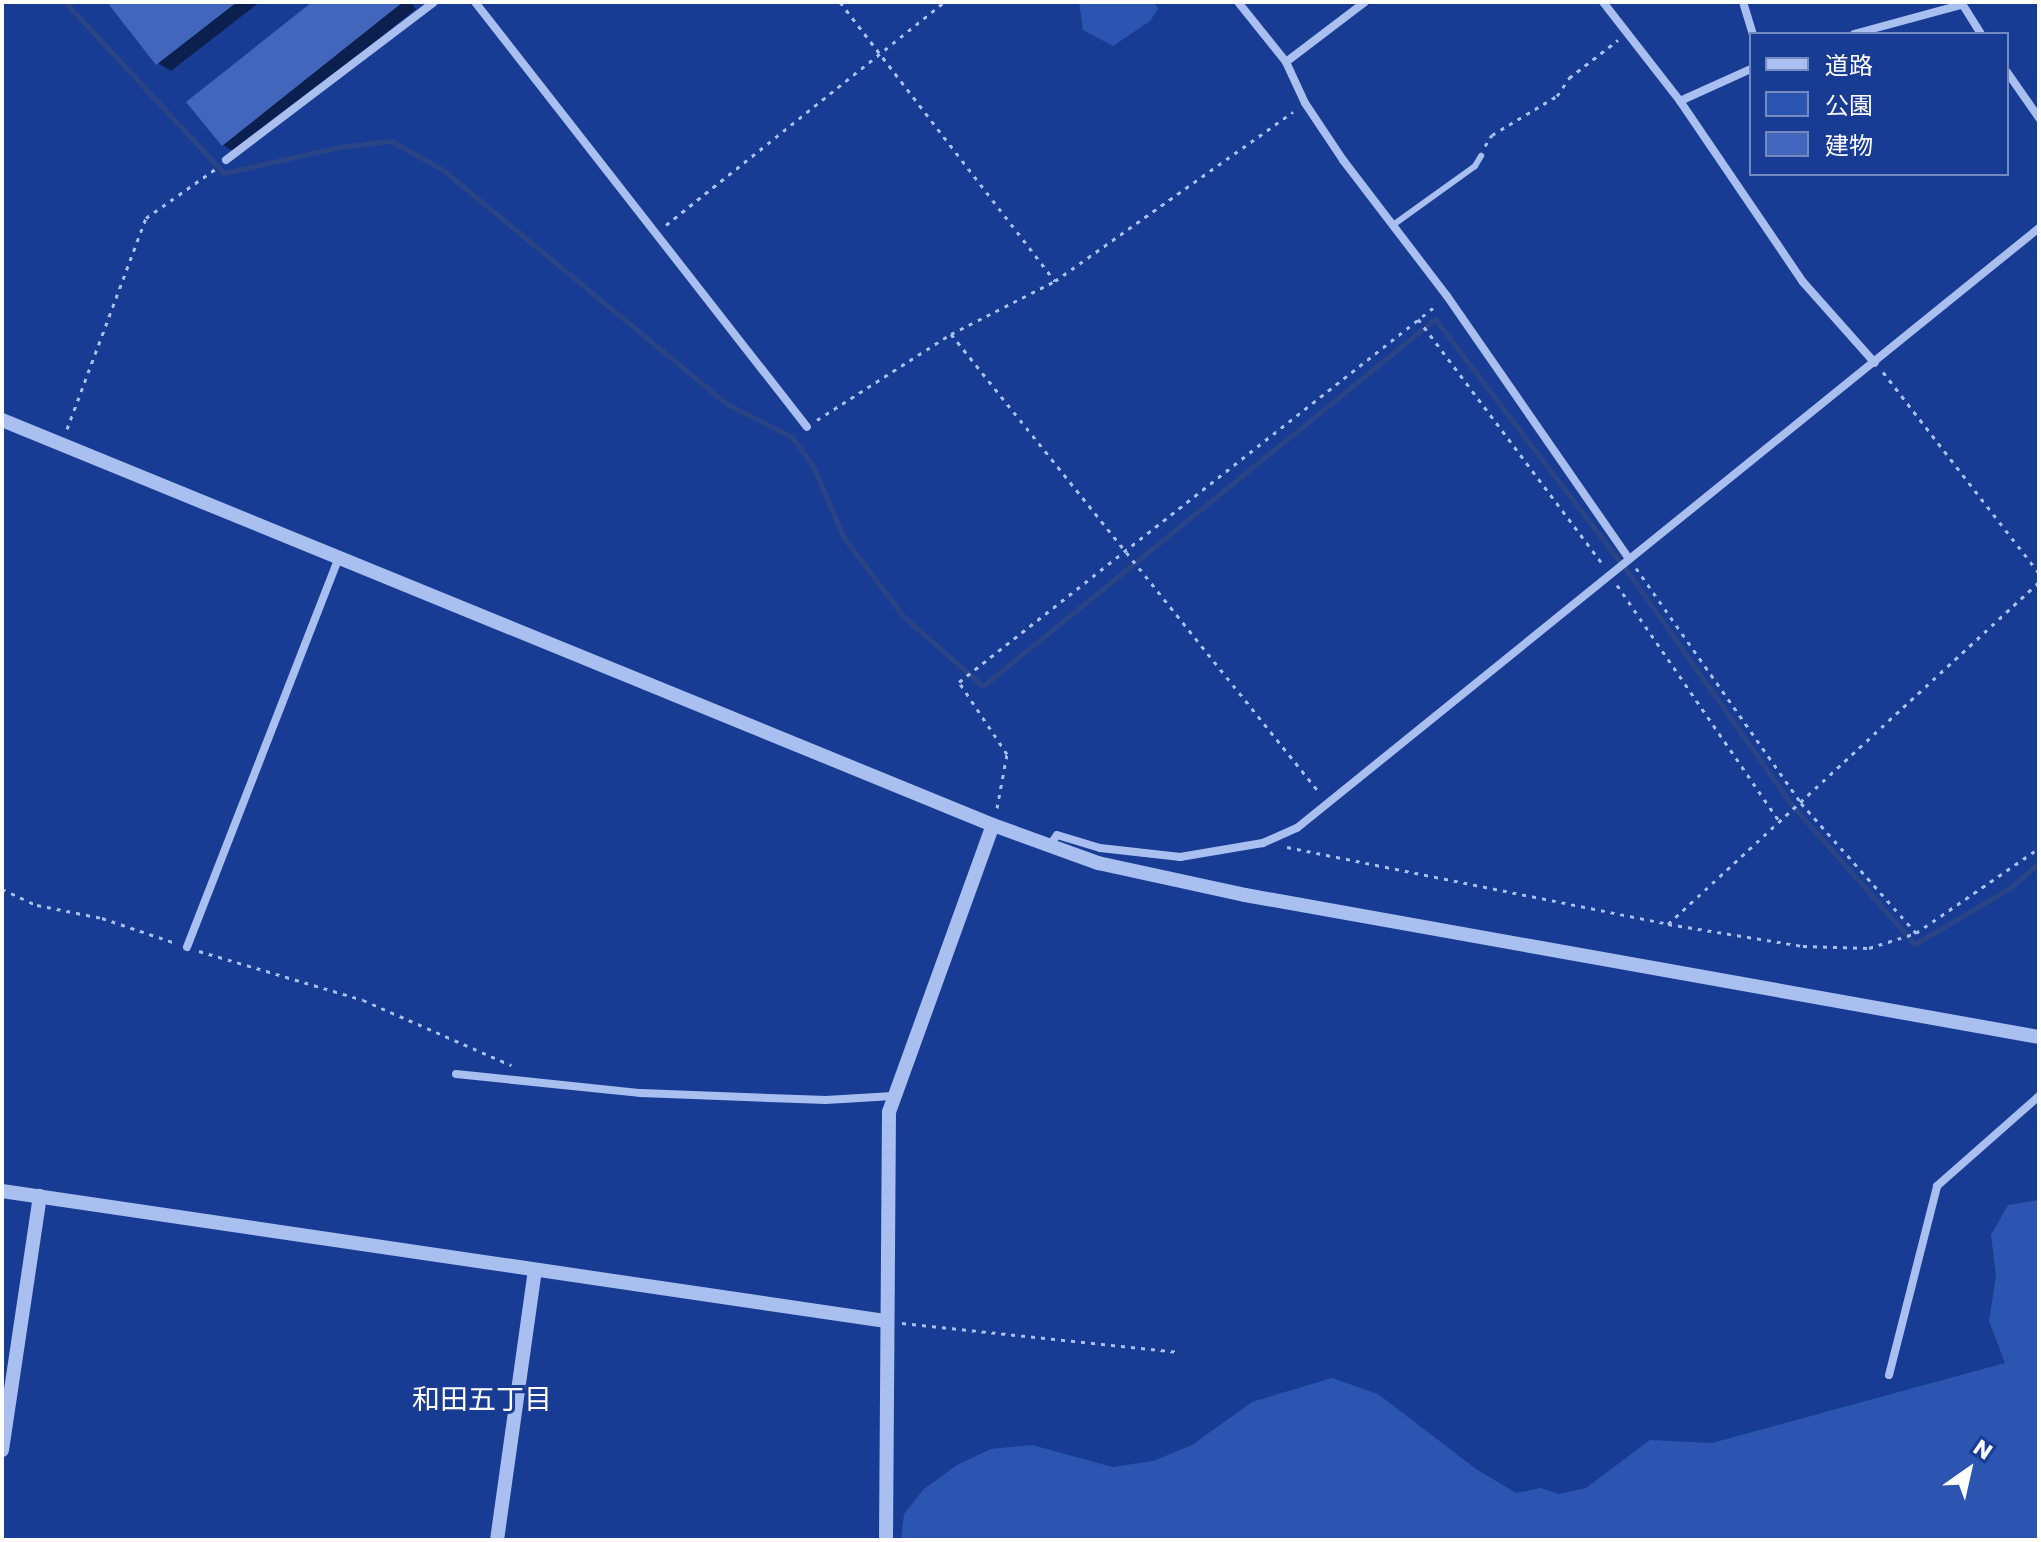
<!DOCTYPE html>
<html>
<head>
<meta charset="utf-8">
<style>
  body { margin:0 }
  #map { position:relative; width:2041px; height:1542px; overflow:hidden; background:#183c94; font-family:Poppins,"Noto Sans JP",sans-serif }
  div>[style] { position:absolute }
  .green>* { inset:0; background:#2c55b2 }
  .shadow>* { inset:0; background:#0007 }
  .stream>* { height:5px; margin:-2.5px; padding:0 2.5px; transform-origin:2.5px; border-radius:2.5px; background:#2a4486 }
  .building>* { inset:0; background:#4166bb }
  .path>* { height:3px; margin-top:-1.5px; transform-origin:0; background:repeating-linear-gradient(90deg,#a9bff0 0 4px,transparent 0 10px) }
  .service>* { height:6px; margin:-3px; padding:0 3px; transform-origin:3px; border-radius:3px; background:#a9bff0 }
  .minor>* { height:8px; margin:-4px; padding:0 4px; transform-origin:4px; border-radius:4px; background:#a9bff0 }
  .tertiary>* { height:14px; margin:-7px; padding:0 7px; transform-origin:7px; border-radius:7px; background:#a9bff0 }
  span { translate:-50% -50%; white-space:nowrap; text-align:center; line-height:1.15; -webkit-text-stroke:6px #183c94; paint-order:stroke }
  .neighbourhood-label { font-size:28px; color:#fff }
  .frame { position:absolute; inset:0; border:4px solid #fff; pointer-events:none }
  .legend { position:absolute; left:1749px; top:32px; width:260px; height:144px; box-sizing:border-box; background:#183c94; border:2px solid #748abf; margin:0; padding:10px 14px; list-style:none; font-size:24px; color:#fff }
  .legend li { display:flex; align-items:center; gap:16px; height:40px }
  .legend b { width:40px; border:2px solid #748abf }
  .north { position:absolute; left:1929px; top:1430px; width:80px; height:80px; -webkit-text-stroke:6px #183c94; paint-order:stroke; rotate:34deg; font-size:22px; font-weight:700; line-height:32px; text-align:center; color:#fff }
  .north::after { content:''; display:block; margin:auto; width:28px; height:36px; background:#fff; clip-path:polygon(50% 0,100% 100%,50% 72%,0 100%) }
</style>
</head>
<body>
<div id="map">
  <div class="green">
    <div style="clip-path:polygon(1079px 2px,1154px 2px,1158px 9px,1150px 21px,1113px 46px,1083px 30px)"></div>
    <div style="clip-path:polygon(2039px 1200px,2039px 1540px,901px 1540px,904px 1514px,924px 1489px,957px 1465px,991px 1449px,1032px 1445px,1113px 1467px,1153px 1461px,1192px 1445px,1252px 1402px,1332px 1378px,1378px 1394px,1476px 1469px,1516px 1493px,1541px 1488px,1559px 1494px,1586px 1488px,1650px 1440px,1712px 1443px,2005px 1363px,1989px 1321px,1996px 1276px,1991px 1235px,2008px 1205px)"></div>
  </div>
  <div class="shadow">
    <div style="clip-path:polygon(110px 2px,260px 2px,171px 71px,158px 63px)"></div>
    <div style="clip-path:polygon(315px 2px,411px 2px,416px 9px,236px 153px,223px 145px)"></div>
  </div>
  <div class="stream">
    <div style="left:65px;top:2px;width:233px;rotate:47.1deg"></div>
    <div style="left:224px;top:173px;width:118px;rotate:-12.7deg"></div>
    <div style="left:339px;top:147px;width:52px;rotate:-6.6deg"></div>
    <div style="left:391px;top:141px;width:60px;rotate:29.1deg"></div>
    <div style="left:443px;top:170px;width:368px;rotate:39.5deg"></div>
    <div style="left:727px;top:404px;width:73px;rotate:26.9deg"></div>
    <div style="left:792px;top:437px;width:36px;rotate:54deg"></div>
    <div style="left:813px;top:466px;width:78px;rotate:66.7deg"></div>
    <div style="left:844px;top:538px;width:99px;rotate:52.8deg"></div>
    <div style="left:904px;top:617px;width:105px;rotate:41.1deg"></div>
    <div style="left:983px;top:686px;width:582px;rotate:-39.07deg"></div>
    <div style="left:1435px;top:319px;width:330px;rotate:52.7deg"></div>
    <div style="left:1635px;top:582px;width:271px;rotate:54.9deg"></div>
    <div style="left:1791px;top:804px;width:187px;rotate:48.5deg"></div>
    <div style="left:1915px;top:944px;width:110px;rotate:-30.5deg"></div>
    <div style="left:2010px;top:888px;width:38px;rotate:-41deg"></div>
  </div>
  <div class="building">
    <div style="clip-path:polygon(107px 2px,237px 2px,156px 65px)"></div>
    <div style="clip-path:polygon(312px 2px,403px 2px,222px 146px,186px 102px)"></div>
  </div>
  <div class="path">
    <div style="left:840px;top:2px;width:352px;rotate:52.4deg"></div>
    <div style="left:1485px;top:146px;width:13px;rotate:-58deg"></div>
    <div style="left:1492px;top:135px;width:76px;rotate:-31deg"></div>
    <div style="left:1557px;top:96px;width:22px;rotate:-56deg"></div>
    <div style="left:1569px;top:78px;width:62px;rotate:-37.8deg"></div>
    <div style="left:666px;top:225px;width:356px;rotate:-38.7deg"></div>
    <div style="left:1418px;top:319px;width:309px;rotate:53deg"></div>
    <div style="left:951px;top:334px;width:588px;rotate:51.22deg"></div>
    <div style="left:1883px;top:372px;width:254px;rotate:52.2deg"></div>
    <div style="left:817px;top:420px;width:159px;rotate:-32.7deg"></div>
    <div style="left:951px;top:334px;width:117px;rotate:-27deg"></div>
    <div style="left:1055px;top:281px;width:292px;rotate:-35.4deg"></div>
    <div style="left:67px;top:429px;width:225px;rotate:-69.5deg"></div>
    <div style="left:146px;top:218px;width:87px;rotate:-35.2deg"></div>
    <div style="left:1636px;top:568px;width:287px;rotate:54.9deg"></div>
    <div style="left:1801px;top:803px;width:174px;rotate:48.5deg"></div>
    <div style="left:1617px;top:585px;width:288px;rotate:55.5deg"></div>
    <div style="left:997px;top:808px;width:55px;rotate:-79.5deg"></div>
    <div style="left:1007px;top:754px;width:87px;rotate:-123.7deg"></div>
    <div style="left:959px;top:682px;width:610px;rotate:-38.28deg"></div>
    <div style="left:1287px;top:847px;width:389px;rotate:11.4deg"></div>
    <div style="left:1668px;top:924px;width:137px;rotate:9.3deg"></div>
    <div style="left:1803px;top:946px;width:66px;rotate:1.7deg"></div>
    <div style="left:1869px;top:948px;width:49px;rotate:-17.7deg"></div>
    <div style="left:1916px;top:933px;width:150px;rotate:-34.6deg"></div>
    <div style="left:2px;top:889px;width:38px;rotate:25deg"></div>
    <div style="left:37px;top:905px;width:66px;rotate:11.3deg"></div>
    <div style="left:102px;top:918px;width:75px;rotate:18.7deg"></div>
    <div style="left:1668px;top:924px;width:505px;rotate:-42.67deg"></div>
    <div style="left:199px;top:951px;width:171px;rotate:16.6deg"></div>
    <div style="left:363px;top:1000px;width:162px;rotate:23.7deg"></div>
    <div style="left:902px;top:1323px;width:276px;rotate:6deg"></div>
  </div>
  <div class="service">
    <div style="left:1393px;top:225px;width:101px;rotate:-35.7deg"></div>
    <div style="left:1475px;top:166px;width:12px;rotate:-59deg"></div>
  </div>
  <div class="minor">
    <div style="left:475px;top:2px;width:539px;rotate:52deg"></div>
    <div style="left:1238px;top:2px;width:77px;rotate:51.3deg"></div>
    <div style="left:1286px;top:62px;width:45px;rotate:65.1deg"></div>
    <div style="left:1305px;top:103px;width:69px;rotate:56.3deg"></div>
    <div style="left:1343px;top:160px;width:171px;rotate:52.6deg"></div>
    <div style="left:1447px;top:296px;width:320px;rotate:55.3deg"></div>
    <div style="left:1603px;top:2px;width:125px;rotate:52.1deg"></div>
    <div style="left:1680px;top:101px;width:219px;rotate:55.8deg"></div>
    <div style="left:1803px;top:282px;width:108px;rotate:48.4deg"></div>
    <div style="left:1743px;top:2px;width:34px;rotate:73deg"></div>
    <div style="left:1961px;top:2px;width:38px;rotate:58deg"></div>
    <div style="left:1854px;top:34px;width:111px;rotate:-15.2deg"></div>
    <div style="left:1286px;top:62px;width:99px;rotate:-37.2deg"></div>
    <div style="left:2007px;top:72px;width:56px;rotate:55.2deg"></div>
    <div style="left:1680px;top:101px;width:78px;rotate:-24.3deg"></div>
    <div style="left:226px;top:160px;width:261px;rotate:-37.2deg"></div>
    <div style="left:1050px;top:845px;width:12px;rotate:-55deg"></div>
    <div style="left:1057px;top:835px;width:45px;rotate:16.8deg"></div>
    <div style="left:1100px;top:848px;width:81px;rotate:6.4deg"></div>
    <div style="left:1180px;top:857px;width:84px;rotate:-9.6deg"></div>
    <div style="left:1263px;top:843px;width:37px;rotate:-24deg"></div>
    <div style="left:1297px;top:828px;width:954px;rotate:-38.96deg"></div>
    <div style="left:187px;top:947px;width:419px;rotate:-68.7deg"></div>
    <div style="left:456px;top:1074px;width:186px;rotate:5.9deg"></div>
    <div style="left:641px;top:1093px;width:185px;rotate:2.2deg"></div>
    <div style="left:826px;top:1100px;width:67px;rotate:-3.4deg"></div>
    <div style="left:1889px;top:1375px;width:195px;rotate:-75.7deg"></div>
    <div style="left:1937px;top:1186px;width:136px;rotate:-41.4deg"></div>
  </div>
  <div class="tertiary">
    <div style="left:2px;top:420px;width:1071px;rotate:22.23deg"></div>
    <div style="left:993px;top:825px;width:112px;rotate:19.9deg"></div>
    <div style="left:1098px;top:863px;width:150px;rotate:12.3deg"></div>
    <div style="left:1245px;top:895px;width:807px;rotate:10.14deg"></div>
    <div style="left:2px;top:1191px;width:894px;rotate:8.37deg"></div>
    <div style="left:2px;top:1450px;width:257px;rotate:-81.5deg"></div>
    <div style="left:497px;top:1540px;width:272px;rotate:-82deg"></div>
    <div style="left:886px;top:1540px;width:428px;rotate:-89.6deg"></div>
    <div style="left:889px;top:1112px;width:305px;rotate:-70.1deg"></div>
  </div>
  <div class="neighbourhood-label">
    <span style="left:482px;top:1400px">和田五丁目</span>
  </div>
  <div class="frame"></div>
  <ul class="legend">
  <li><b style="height:10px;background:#a9bff0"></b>道路</li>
  <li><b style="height:22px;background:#2c55b2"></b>公園</li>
  <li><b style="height:22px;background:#4166bb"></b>建物</li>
  </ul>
  <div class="north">N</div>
</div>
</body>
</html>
